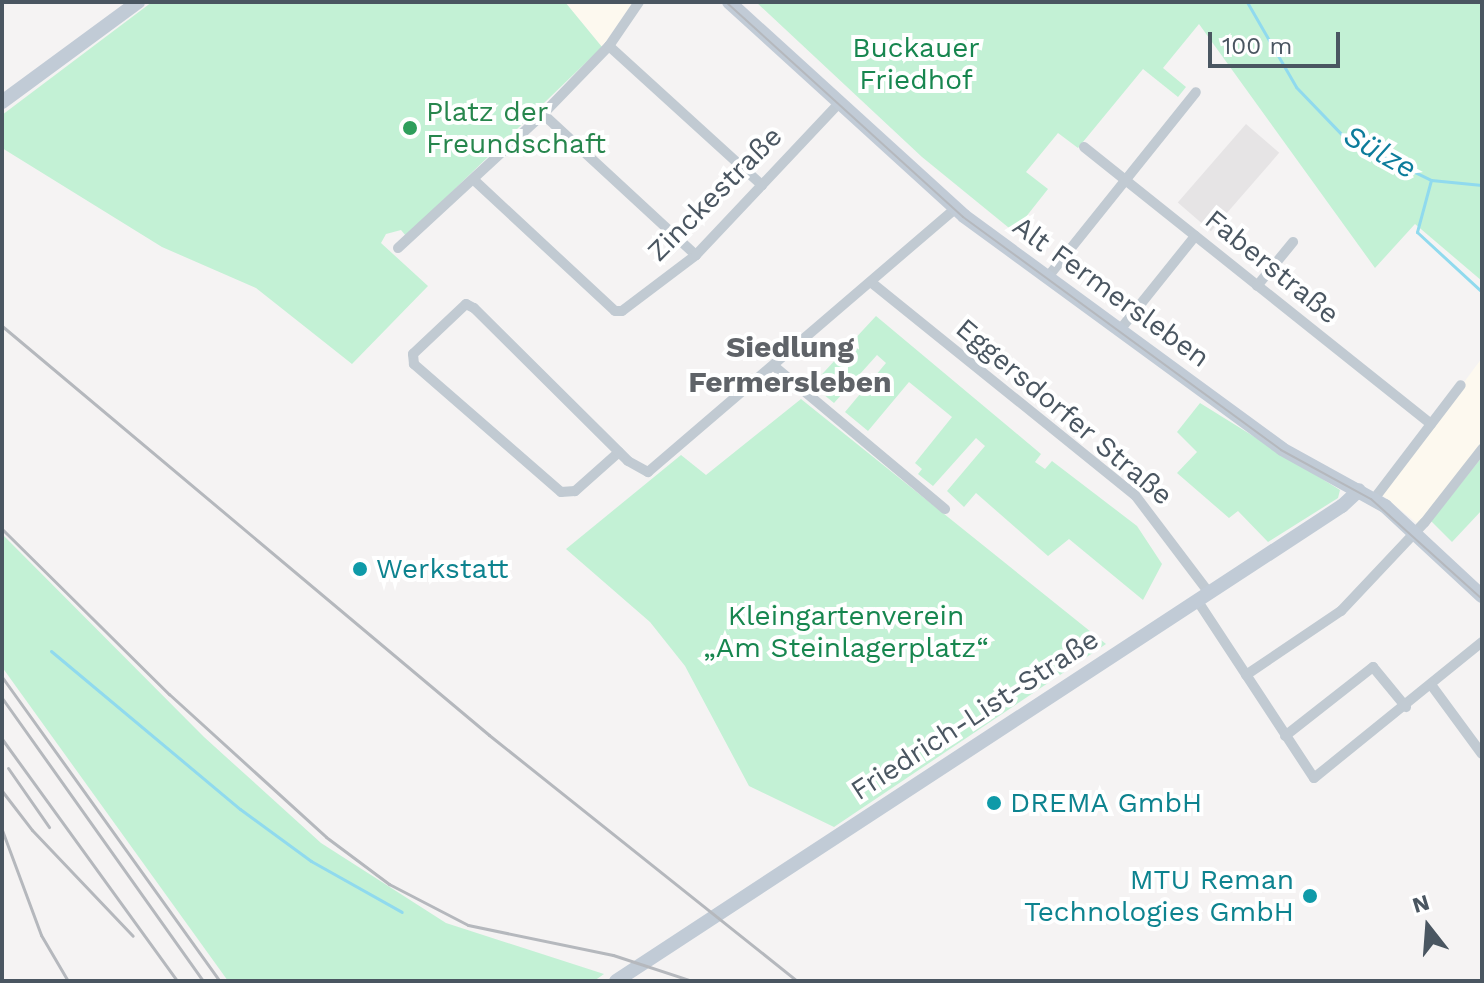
<!DOCTYPE html>
<html>
<head>
<meta charset="utf-8">
<style>
  body { margin:0 }
  #map { position:relative; width:1484px; height:983px; overflow:hidden; background:#f5f3f3; font-family:"Work Sans",sans-serif }
  div>[style] { position:absolute }
  .commercial>* { inset:0; background:#fdf9ef }
  .education>* { inset:0; background:#e6e4e5; transform-origin:0 0 }
  .green>* { inset:0; background:#c3f1d5 }
  .stream>* { height:3px; margin:-1.5px; padding:0 1.5px; transform-origin:1.5px; border-radius:1.5px; background:#90daee }
  .street>* { height:10px; margin:-5px; padding:0 5px; transform-origin:5px; border-radius:5px; background:#c1cad2 }
  .secondary>* { height:14px; margin:-7px; padding:0 7px; transform-origin:7px; border-radius:7px; background:#c1cbd6 }
  .tram>* { height:2px; margin:-1px; padding:0 1px; transform-origin:1px; border-radius:1px; background:#b5b8bd }
  .rail>* { height:3px; margin:-1.5px; padding:0 1.5px; transform-origin:1.5px; border-radius:1.5px; background:#b5b8bd }
  .dots>* { width:22px; height:22px; translate:-50% -50%; box-sizing:border-box; border:4px solid #fff; border-radius:50% }
  span { translate:-50% -50%; white-space:nowrap; text-align:center; line-height:1.15; -webkit-text-stroke:8px #fff; paint-order:stroke }
  .park-label { font-size:28px; color:#17864f }
  .leisure-label { font-size:28px; color:#27864d }
  .left { translate:0 -50%; text-align:left }
  .street-label { font-size:28px; color:#4a5661 }
  .culture-label { font-size:28px; color:#0d838f }
  .right { translate:-100% -50%; text-align:right }
  .water-label { font-size:30px; color:#0c7c9b; font-style:italic }
  .neighbourhood-label { font-size:30px; color:#5f6368; font-weight:700 }
  .frame { position:absolute; inset:0; border:4px solid #4a5661; pointer-events:none }
  .north { position:absolute; left:1388px; top:887px; width:80px; height:80px; -webkit-text-stroke:6px #fff; paint-order:stroke; rotate:343deg; font-size:22px; font-weight:700; line-height:32px; text-align:center; color:#4a5661 }
  .north::after { content:''; display:block; margin:auto; width:28px; height:36px; background:#4a5661; clip-path:polygon(50% 0,100% 100%,50% 72%,0 100%) }
  .scale { position:absolute; left:1208px; top:32px; width:132px; height:36px; box-sizing:border-box; border:4px solid #4a5661; border-top:0; padding-left:10px; font-size:24px; line-height:28px; white-space:nowrap; color:#4a5661; -webkit-text-stroke:6px #fff; paint-order:stroke }
</style>
</head>
<body>
<div id="map">
  <div class="commercial">
    <div style="clip-path:polygon(565px 2px,633px 2px,602px 47px)"></div>
    <div style="clip-path:polygon(1482px 358px,1482px 444px,1418px 524px,1381px 494px)"></div>
  </div>
  <div class="education">
    <div style="left:1246px;top:124px;width:44px;height:104px;rotate:41deg"></div>
  </div>
  <div class="green">
    <div style="clip-path:polygon(152px 2px,565px 2px,602px 47px,406px 236px,401px 230px,386px 234px,381px 243px,428px 286px,352px 364px,256px 288px,162px 247px,2px 148px,2px 115px)"></div>
    <div style="clip-path:polygon(756px 2px,1482px 2px,1482px 281px,1415px 224px,1375px 268px,1199px 24px,1163px 68px,1186px 87px,1178px 97px,1143px 69px,1078px 148px,1058px 133px,1026px 172px,1048px 189px,1014px 232px,922px 157px)"></div>
    <div style="clip-path:polygon(876px 316px,1041px 454px,1035px 462px,1045px 469px,1052px 461px,1137px 526px,1162px 564px,1143px 600px,1069px 539px,1048px 556px,976px 493px,964px 507px,947px 491px,985px 446px,976px 438px,933px 486px,918px 474px,922px 469px,915px 463px,952px 417px,909px 382px,868px 431px,845px 412px,886px 363px,877px 355px,834px 403px,812px 385px)"></div>
    <div style="clip-path:polygon(801px 399px,1106px 644px,834px 827px,749px 786px,685px 666px,650px 622px,566px 549px,681px 455px,706px 475px)"></div>
    <div style="clip-path:polygon(1200px 403px,1340px 490px,1338px 498px,1268px 542px,1238px 511px,1229px 518px,1177px 473px,1197px 452px,1177px 432px)"></div>
    <div style="clip-path:polygon(1482px 457px,1482px 510px,1452px 542px,1431px 521px)"></div>
    <div style="clip-path:polygon(2px 534px,204px 737px,321px 843px,446px 923px,604px 974px,594px 981px,228px 981px,2px 667px)"></div>
  </div>
  <div class="stream">
    <div style="left:1247px;top:2px;width:98px;rotate:60deg"></div>
    <div style="left:1296px;top:87px;width:71px;rotate:46.1deg"></div>
    <div style="left:1345px;top:138px;width:96px;rotate:26deg"></div>
    <div style="left:1431px;top:180px;width:51px;rotate:5.6deg"></div>
    <div style="left:1431px;top:180px;width:54px;rotate:105.1deg"></div>
    <div style="left:1417px;top:232px;width:88px;rotate:42.7deg"></div>
    <div style="left:51px;top:651px;width:246px;rotate:39.9deg"></div>
    <div style="left:240px;top:809px;width:88px;rotate:36.2deg"></div>
    <div style="left:311px;top:861px;width:104px;rotate:29.3deg"></div>
  </div>
  <div class="street">
    <div style="left:609px;top:46px;width:207px;rotate:42.3deg"></div>
    <div style="left:543px;top:114px;width:208px;rotate:42.7deg"></div>
    <div style="left:1084px;top:147px;width:444px;rotate:38.6deg"></div>
    <div style="left:474px;top:180px;width:192px;rotate:42.9deg"></div>
    <div style="left:615px;top:311px;width:7px"></div>
    <div style="left:622px;top:311px;width:93px;rotate:-37.1deg"></div>
    <div style="left:696px;top:255px;width:209px;rotate:-46.7deg"></div>
    <div style="left:398px;top:248px;width:197px;rotate:-42.7deg"></div>
    <div style="left:543px;top:114px;width:95px;rotate:-45.9deg"></div>
    <div style="left:609px;top:46px;width:53px;rotate:-55.7deg"></div>
    <div style="left:1047px;top:278px;width:238px;rotate:-51.3deg"></div>
    <div style="left:872px;top:283px;width:338px;rotate:38.9deg"></div>
    <div style="left:1135px;top:495px;width:123px;rotate:52.9deg"></div>
    <div style="left:1257px;top:286px;width:57px;rotate:-50.7deg"></div>
    <div style="left:1119px;top:331px;width:122px;rotate:-51.3deg"></div>
    <div style="left:774px;top:366px;width:223px;rotate:39.9deg"></div>
    <div style="left:619px;top:452px;width:59px;rotate:138.4deg"></div>
    <div style="left:575px;top:491px;width:14px;rotate:176deg"></div>
    <div style="left:561px;top:492px;width:195px;rotate:-139deg"></div>
    <div style="left:414px;top:364px;width:10px;rotate:-96deg"></div>
    <div style="left:413px;top:354px;width:73px;rotate:-43.3deg"></div>
    <div style="left:466px;top:304px;width:9px;rotate:27deg"></div>
    <div style="left:474px;top:308px;width:217px;rotate:44.8deg"></div>
    <div style="left:628px;top:461px;width:23px;rotate:29deg"></div>
    <div style="left:648px;top:472px;width:404px;rotate:-40.6deg"></div>
    <div style="left:1374px;top:499px;width:143px;rotate:-52.7deg"></div>
    <div style="left:1197px;top:600px;width:213px;rotate:56.7deg"></div>
    <div style="left:1314px;top:778px;width:216px;rotate:-39deg"></div>
    <div style="left:1246px;top:675px;width:115px;rotate:-34deg"></div>
    <div style="left:1341px;top:611px;width:122px;rotate:-46.7deg"></div>
    <div style="left:1425px;top:522px;width:93px;rotate:-52deg"></div>
    <div style="left:1432px;top:686px;width:84px;rotate:53.7deg"></div>
    <div style="left:1285px;top:736px;width:112px;rotate:-38.1deg"></div>
    <div style="left:1373px;top:667px;width:52px;rotate:50.5deg"></div>
  </div>
  <div class="secondary">
    <div style="left:729px;top:2px;width:318px;rotate:42.3deg"></div>
    <div style="left:964px;top:216px;width:394px;rotate:36.2deg"></div>
    <div style="left:1282px;top:449px;width:118px;rotate:29deg"></div>
    <div style="left:1385px;top:506px;width:132px;rotate:42.9deg"></div>
    <div style="left:2px;top:102px;width:169px;rotate:-36.3deg"></div>
    <div style="left:616px;top:981px;width:868px;rotate:-33.2deg"></div>
    <div style="left:1342px;top:506px;width:23px;rotate:-43deg"></div>
  </div>
  <div class="tram">
    <div style="left:726px;top:2px;width:320px;rotate:42.2deg"></div>
    <div style="left:963px;top:217px;width:394px;rotate:36.2deg"></div>
    <div style="left:1281px;top:450px;width:102px;rotate:28.6deg"></div>
    <div style="left:1371px;top:499px;width:149px;rotate:42deg"></div>
  </div>
  <div class="rail">
    <div style="left:2px;top:326px;width:636px;rotate:40.02deg"></div>
    <div style="left:489px;top:735px;width:394px;rotate:38.6deg"></div>
    <div style="left:2px;top:529px;width:235px;rotate:44.7deg"></div>
    <div style="left:169px;top:694px;width:212px;rotate:42.3deg"></div>
    <div style="left:326px;top:837px;width:79px;rotate:36.7deg"></div>
    <div style="left:389px;top:884px;width:89px;rotate:27.4deg"></div>
    <div style="left:468px;top:925px;width:148px;rotate:11.7deg"></div>
    <div style="left:613px;top:955px;width:83px;rotate:18.2deg"></div>
    <div style="left:2px;top:677px;width:374px;rotate:54.4deg"></div>
    <div style="left:2px;top:698px;width:347px;rotate:54.6deg"></div>
    <div style="left:2px;top:739px;width:299px;rotate:54.1deg"></div>
    <div style="left:8px;top:768px;width:72px;rotate:55.2deg"></div>
    <div style="left:2px;top:791px;width:49px;rotate:52.4deg"></div>
    <div style="left:32px;top:830px;width:146px;rotate:46.4deg"></div>
    <div style="left:2px;top:830px;width:112px;rotate:69.6deg"></div>
    <div style="left:41px;top:935px;width:53px;rotate:59.6deg"></div>
  </div>
  <div class="dots">
    <div style="left:410px;top:128px;background:#2e9e5b"></div>
    <div style="left:360px;top:569px;background:#0f9aa8"></div>
    <div style="left:994px;top:803px;background:#0f9aa8"></div>
    <div style="left:1310px;top:896px;background:#0f9aa8"></div>
  </div>
  <div class="park-label">
    <span style="left:916px;top:64px">Buckauer<br>Friedhof</span>
    <span style="left:846px;top:632px">Kleingartenverein<br>„Am Steinlagerplatz“</span>
  </div>
  <div class="leisure-label">
    <span class="left" style="left:426px;top:128px">Platz der<br>Freundschaft</span>
  </div>
  <div class="street-label">
    <span style="left:715px;top:194px;rotate:-45deg">Zinckestraße</span>
    <span style="left:1272px;top:267px;rotate:39deg">Faberstraße</span>
    <span style="left:1111px;top:292px;rotate:36deg">Alt Fermersleben</span>
    <span style="left:1064px;top:412px;rotate:40deg">Eggersdorfer Straße</span>
    <span style="left:975px;top:715px;rotate:-33deg">Friedrich-List-Straße</span>
  </div>
  <div class="culture-label">
    <span class="left" style="left:376px;top:569px">Werkstatt</span>
    <span class="left" style="left:1010px;top:803px">DREMA GmbH</span>
    <span class="right" style="left:1294px;top:896px">MTU Reman<br>Technologies GmbH</span>
  </div>
  <div class="water-label">
    <span style="left:1380px;top:152px;rotate:29deg">Sülze</span>
  </div>
  <div class="neighbourhood-label">
    <span style="left:790px;top:364px">Siedlung<br>Fermersleben</span>
  </div>
  <div class="frame"></div>
  <div class="north">N</div>
  <div class="scale">100 m</div>
</div>
</body>
</html>
